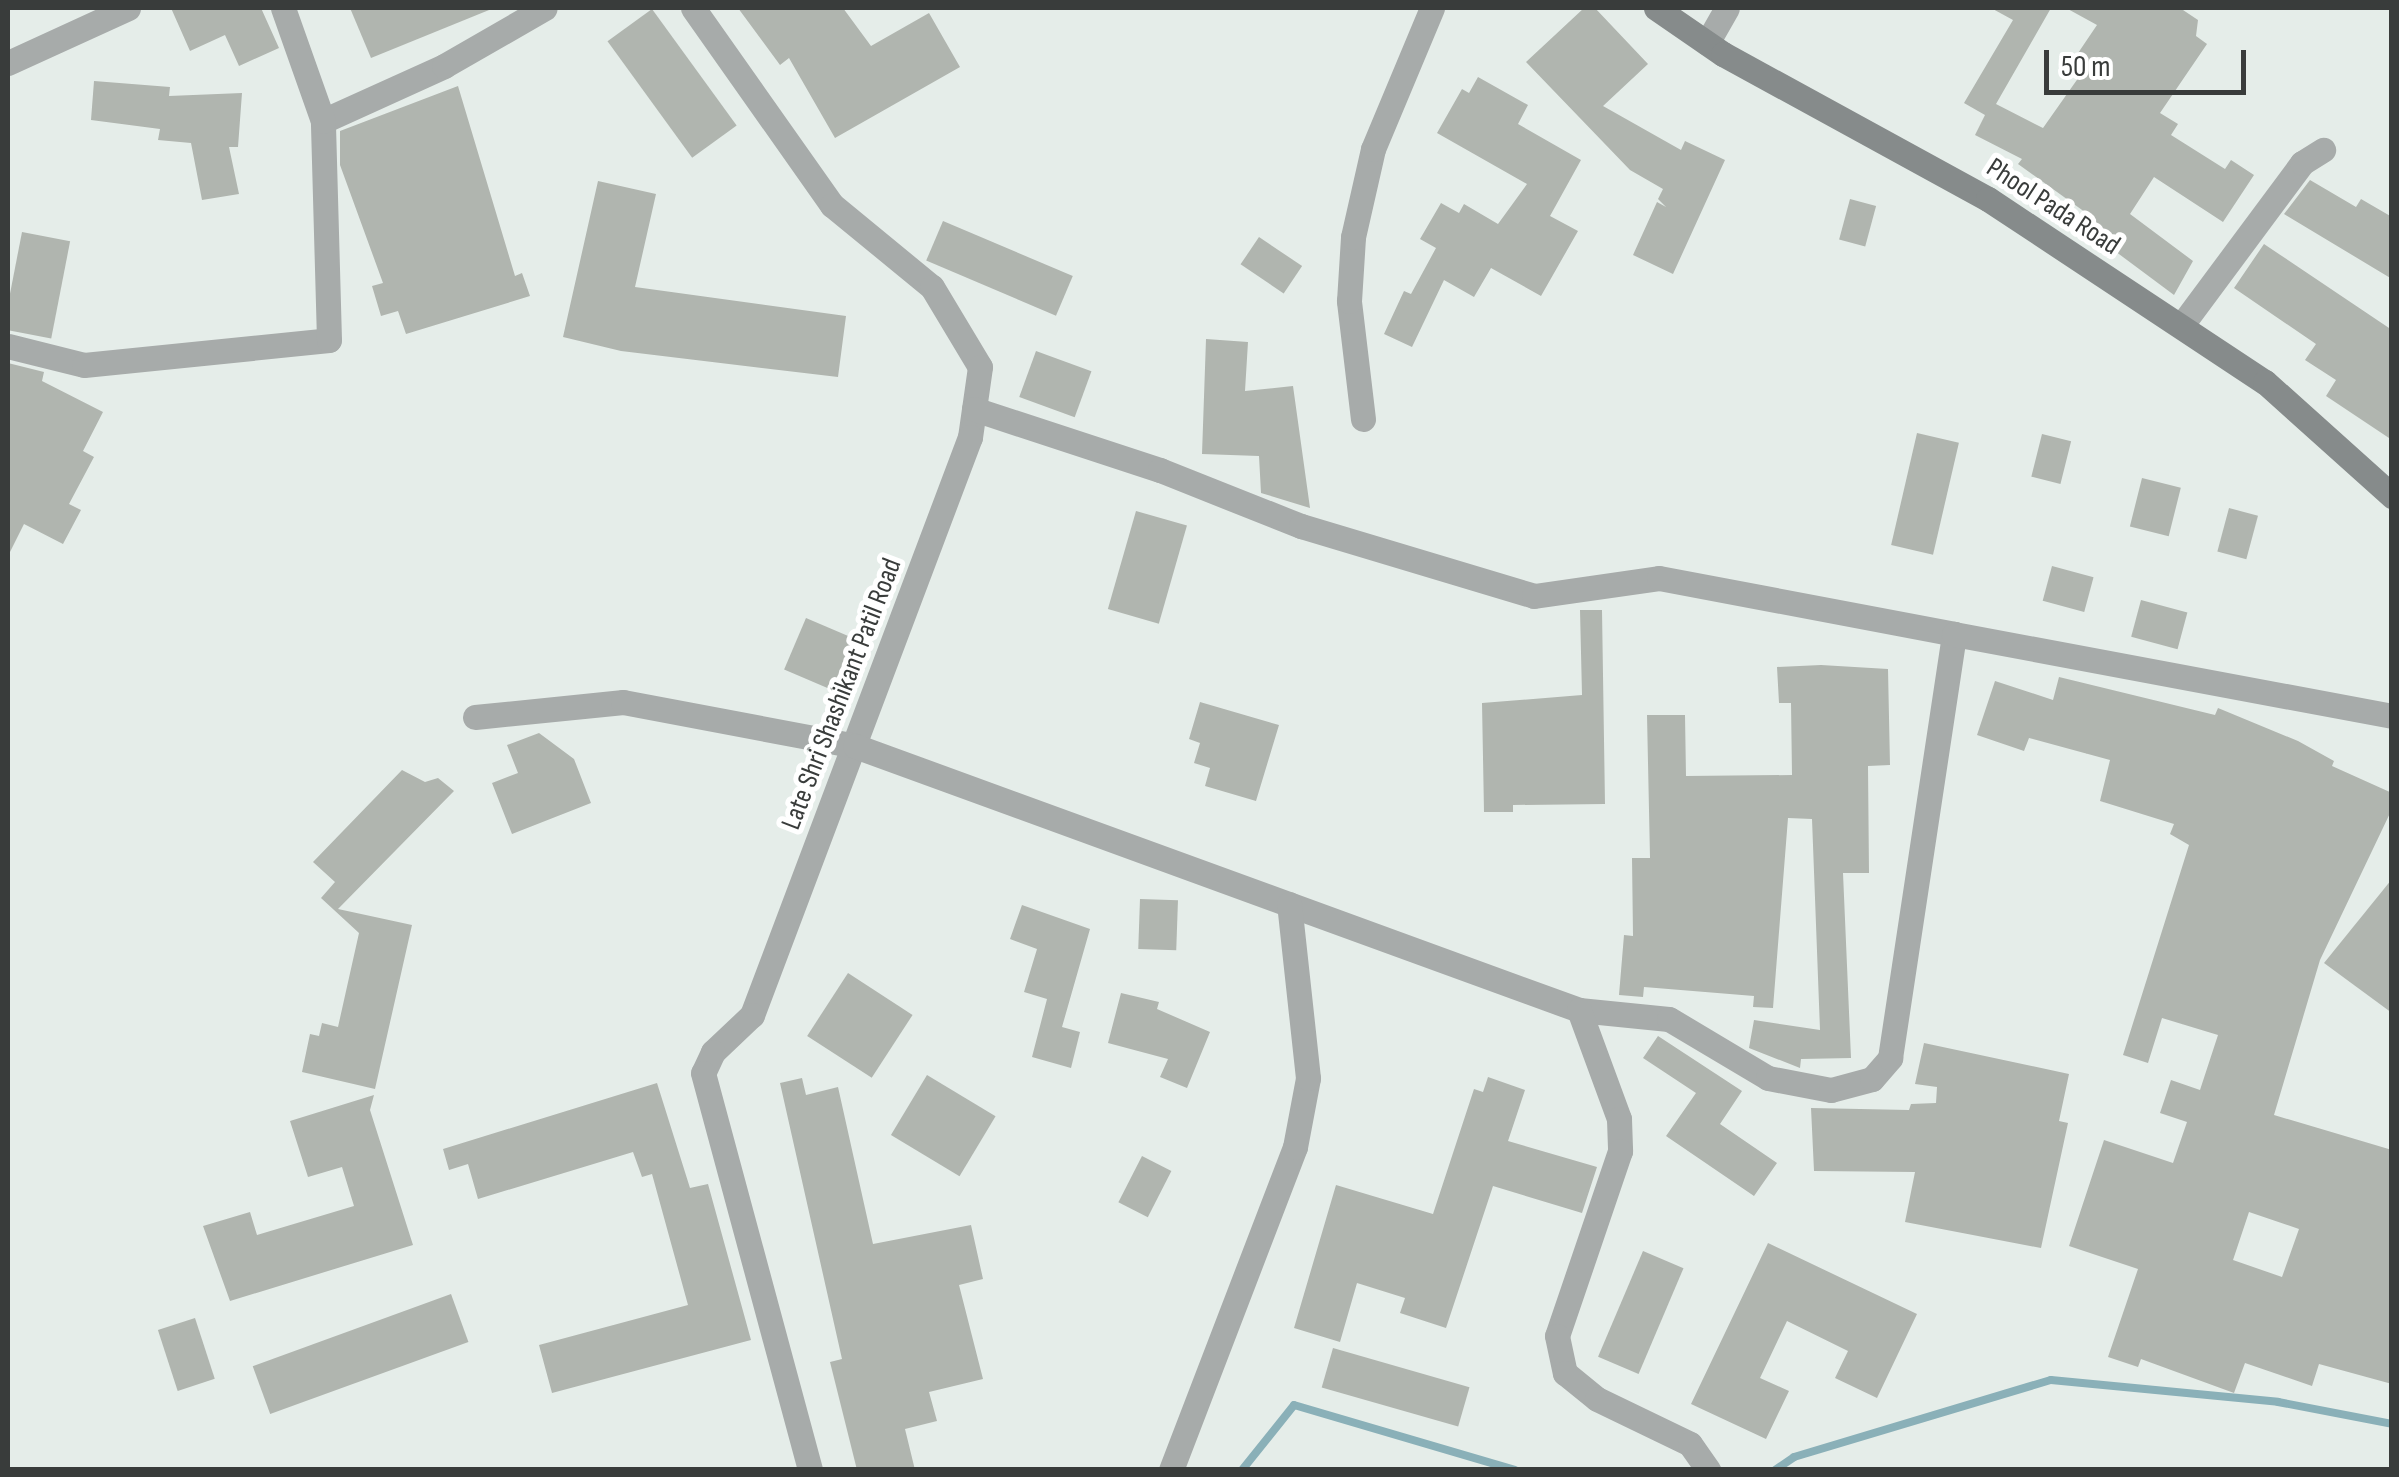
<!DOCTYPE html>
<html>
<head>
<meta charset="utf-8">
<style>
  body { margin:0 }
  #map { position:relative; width:2399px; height:1477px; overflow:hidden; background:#e5ede9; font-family:"Sofia Sans Condensed",sans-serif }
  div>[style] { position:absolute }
  .stream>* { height:8px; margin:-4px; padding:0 4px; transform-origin:4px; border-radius:4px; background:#8ab0b8 }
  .building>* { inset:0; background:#b0b5af; transform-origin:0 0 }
  .street>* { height:25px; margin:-12.5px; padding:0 12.5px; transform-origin:12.5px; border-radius:12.5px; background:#a7abaa }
  .secondary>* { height:25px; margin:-12.5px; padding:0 12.5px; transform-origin:12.5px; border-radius:12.5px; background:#868b8b }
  span { translate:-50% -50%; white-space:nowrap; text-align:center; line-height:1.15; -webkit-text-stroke:10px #fff; paint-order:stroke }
  .street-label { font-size:28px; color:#393c3b }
  .frame { position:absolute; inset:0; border:10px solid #393c3b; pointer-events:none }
  .scale { position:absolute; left:2044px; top:50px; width:202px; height:45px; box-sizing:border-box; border:5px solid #393c3b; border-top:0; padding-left:12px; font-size:30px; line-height:35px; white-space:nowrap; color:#393c3b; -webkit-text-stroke:8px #fff; paint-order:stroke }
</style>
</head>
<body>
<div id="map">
  <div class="stream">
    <div style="left:1242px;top:1470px;width:83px;rotate:-51.3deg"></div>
    <div style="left:1294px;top:1405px;width:230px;rotate:16.4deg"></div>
    <div style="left:1775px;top:1470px;width:23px;rotate:-34deg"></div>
    <div style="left:1794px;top:1457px;width:268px;rotate:-16.7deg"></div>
    <div style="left:2051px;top:1380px;width:228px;rotate:5.5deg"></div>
    <div style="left:2278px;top:1402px;width:116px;rotate:10.9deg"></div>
  </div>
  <div class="building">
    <div style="clip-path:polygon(171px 8px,261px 8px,279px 48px,239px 66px,225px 35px,190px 51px)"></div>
    <div style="clip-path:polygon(350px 8px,494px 8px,371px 58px)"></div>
    <div style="clip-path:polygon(738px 8px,843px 8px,871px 46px,929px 13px,960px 67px,835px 138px,789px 58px,780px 65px)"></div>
    <div style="clip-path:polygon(1584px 8px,1595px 8px,1648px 64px,1603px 106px,1681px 150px,1685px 141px,1725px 160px,1673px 274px,1633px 255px,1657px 202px,1666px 207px,1658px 199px,1663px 189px,1630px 170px,1526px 62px)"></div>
    <div style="clip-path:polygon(1991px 8px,2051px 8px,1996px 104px,2043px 128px,2086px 67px,2074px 59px,2097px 25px,2066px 8px,2180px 8px,2198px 20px,2196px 36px,2207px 44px,2160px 113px,2178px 124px,2171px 135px,2225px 169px,2231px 160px,2254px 175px,2223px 222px,2154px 177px,2130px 214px,2193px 261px,2174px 295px,2088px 231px,2096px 220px,2018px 164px,2022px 159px,1975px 135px,1985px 115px,1964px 103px,2013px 20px)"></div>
    <div style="left:652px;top:9px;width:144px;height:55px;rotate:54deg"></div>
    <div style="clip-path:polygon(1478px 77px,1528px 105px,1518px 124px,1581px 160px,1550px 216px,1578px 231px,1541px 296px,1491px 268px,1474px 297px,1444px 280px,1412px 347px,1384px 334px,1404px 291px,1411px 294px,1436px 248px,1420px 239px,1441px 203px,1459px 213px,1464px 204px,1498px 224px,1527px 184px,1437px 133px,1462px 89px,1469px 93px)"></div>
    <div style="clip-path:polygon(94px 81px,170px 87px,169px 96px,242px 93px,238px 147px,229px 147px,239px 194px,202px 200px,191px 143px,158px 140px,160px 129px,91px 120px)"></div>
    <div style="clip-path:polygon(458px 86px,515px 276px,522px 273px,530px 296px,406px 334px,398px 311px,381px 316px,372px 286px,383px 283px,340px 165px,340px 131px)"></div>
    <div style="clip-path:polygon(2310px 180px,2356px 207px,2361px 199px,2392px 217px,2392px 279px,2284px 214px)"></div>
    <div style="clip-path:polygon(598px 181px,656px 194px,635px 287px,846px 316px,838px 377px,621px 351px,563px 337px)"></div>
    <div style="left:1850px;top:199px;width:27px;height:42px;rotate:15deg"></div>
    <div style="left:943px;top:221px;width:141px;height:43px;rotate:23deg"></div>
    <div style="left:22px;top:232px;width:49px;height:99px;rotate:11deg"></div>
    <div style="left:1259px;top:237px;width:52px;height:33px;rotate:34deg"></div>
    <div style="clip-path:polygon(2264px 244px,2392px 330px,2392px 440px,2326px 396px,2336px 380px,2305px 360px,2316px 344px,2234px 288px)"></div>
    <div style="clip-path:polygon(1206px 339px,1248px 342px,1245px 391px,1293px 386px,1310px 508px,1261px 493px,1259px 456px,1202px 454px)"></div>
    <div style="left:1036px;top:351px;width:59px;height:49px;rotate:20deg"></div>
    <div style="clip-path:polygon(8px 363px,44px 372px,42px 381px,103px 412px,83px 451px,94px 457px,69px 504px,81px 510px,63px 544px,24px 524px,8px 556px)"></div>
    <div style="left:1917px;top:433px;width:43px;height:115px;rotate:13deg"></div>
    <div style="left:2042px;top:434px;width:30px;height:44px;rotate:14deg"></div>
    <div style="left:2142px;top:478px;width:40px;height:50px;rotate:14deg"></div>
    <div style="left:2229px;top:508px;width:30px;height:45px;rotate:15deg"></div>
    <div style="left:1136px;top:511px;width:53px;height:102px;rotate:16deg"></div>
    <div style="left:2052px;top:566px;width:43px;height:36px;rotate:15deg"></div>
    <div style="left:2141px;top:600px;width:48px;height:38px;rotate:15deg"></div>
    <div style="clip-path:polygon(1580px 610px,1602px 610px,1605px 804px,1513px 805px,1513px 812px,1484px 812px,1482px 703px,1582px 695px)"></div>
    <div style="left:806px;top:618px;width:56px;height:56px;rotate:23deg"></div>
    <div style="clip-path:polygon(1821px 665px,1888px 669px,1890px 765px,1868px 766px,1869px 873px,1843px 873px,1851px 1058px,1801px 1059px,1800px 1068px,1749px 1048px,1754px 1020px,1820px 1030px,1812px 819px,1788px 818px,1773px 1008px,1753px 1007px,1754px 996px,1644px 987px,1643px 997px,1619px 995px,1624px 935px,1633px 936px,1632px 858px,1650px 858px,1647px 715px,1685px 715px,1686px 776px,1792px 775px,1791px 703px,1779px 703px,1777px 667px)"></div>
    <div style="clip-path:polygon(evenodd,2059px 677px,2215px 715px,2218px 708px,2298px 741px,2334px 761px,2332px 766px,2392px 793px,2392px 809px,2320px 960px,2274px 1115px,2392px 1150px,2392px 1384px,2319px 1364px,2312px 1386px,2245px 1363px,2234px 1393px,2141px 1359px,2138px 1367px,2108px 1357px,2138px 1269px,2069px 1246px,2104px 1140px,2173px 1163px,2187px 1122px,2160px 1113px,2171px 1080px,2200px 1090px,2218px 1035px,2162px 1018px,2148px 1063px,2123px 1055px,2189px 845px,2170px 834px,2174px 824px,2100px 801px,2110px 760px,2029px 738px,2024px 751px,1977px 735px,1995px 681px,2053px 700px,2059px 677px,2249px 1212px,2299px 1229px,2282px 1277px,2233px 1260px,2249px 1212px)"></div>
    <div style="clip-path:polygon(1200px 702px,1279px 725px,1256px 801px,1205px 786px,1210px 768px,1194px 763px,1200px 743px,1189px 739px)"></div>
    <div style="clip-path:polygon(539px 733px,574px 759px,591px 803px,512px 834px,492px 783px,518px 773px,507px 745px)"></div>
    <div style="clip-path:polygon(402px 770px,425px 782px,438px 778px,454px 791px,338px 909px,412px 925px,375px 1089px,302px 1072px,310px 1034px,319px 1036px,322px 1023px,338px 1027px,359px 933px,321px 898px,335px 882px,313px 862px)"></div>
    <div style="clip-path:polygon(2392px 879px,2392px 1013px,2324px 963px)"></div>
    <div style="left:1140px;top:899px;width:38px;height:50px;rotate:2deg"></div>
    <div style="clip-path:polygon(1022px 905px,1090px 929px,1062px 1027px,1080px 1032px,1071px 1068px,1032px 1057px,1047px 999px,1024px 992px,1037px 949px,1010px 939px)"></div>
    <div style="left:848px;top:973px;width:77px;height:75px;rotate:33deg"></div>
    <div style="clip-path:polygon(1121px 993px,1159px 1002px,1157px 1009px,1210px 1032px,1187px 1088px,1160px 1077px,1168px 1059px,1108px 1043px)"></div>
    <div style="clip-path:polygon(1658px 1036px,1742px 1091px,1720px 1124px,1777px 1163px,1754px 1196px,1666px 1136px,1696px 1093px,1643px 1058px)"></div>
    <div style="clip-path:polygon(1924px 1043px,2069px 1074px,2059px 1121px,2068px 1123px,2041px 1248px,1905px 1222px,1915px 1172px,1814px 1171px,1811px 1108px,1909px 1110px,1911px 1104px,1936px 1103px,1937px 1087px,1915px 1084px)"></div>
    <div style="left:927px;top:1075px;width:80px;height:70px;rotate:31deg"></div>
    <div style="clip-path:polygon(1488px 1077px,1525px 1090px,1508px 1141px,1597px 1167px,1582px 1213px,1493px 1186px,1446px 1328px,1400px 1313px,1405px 1298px,1357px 1283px,1340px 1342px,1294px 1328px,1336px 1185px,1433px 1214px,1474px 1089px,1483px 1092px)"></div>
    <div style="clip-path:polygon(802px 1078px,806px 1095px,838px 1087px,873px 1244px,971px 1225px,983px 1279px,959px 1285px,983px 1379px,929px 1392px,937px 1421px,905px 1429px,915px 1470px,857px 1470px,830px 1362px,842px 1359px,780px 1083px)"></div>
    <div style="clip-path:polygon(657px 1083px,690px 1188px,708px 1184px,751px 1340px,552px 1393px,539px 1345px,688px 1305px,652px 1174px,642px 1177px,633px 1152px,478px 1199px,468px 1164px,449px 1170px,443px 1149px)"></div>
    <div style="clip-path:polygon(374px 1095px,370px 1110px,413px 1245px,230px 1301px,203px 1226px,250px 1212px,257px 1235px,354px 1206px,342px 1167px,308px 1177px,290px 1121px)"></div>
    <div style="left:1142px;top:1156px;width:33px;height:52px;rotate:27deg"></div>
    <div style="clip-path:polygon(1768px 1243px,1917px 1314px,1877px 1398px,1835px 1378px,1848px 1351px,1787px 1321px,1760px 1378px,1789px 1391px,1766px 1439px,1691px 1404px)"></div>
    <div style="left:1643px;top:1251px;width:44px;height:115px;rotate:23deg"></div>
    <div style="left:451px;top:1294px;width:51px;height:211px;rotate:70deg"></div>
    <div style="left:195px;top:1318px;width:64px;height:39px;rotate:72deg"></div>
    <div style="left:1333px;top:1348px;width:142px;height:41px;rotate:16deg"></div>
  </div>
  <div class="street">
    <div style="left:693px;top:8px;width:241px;rotate:54.8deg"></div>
    <div style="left:832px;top:205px;width:129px;rotate:39.4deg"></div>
    <div style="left:932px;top:287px;width:93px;rotate:59deg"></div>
    <div style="left:980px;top:367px;width:71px;rotate:98.1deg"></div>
    <div style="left:970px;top:437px;width:618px;rotate:110.66deg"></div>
    <div style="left:752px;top:1015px;width:54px;rotate:136.5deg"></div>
    <div style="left:713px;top:1052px;width:23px;rotate:115deg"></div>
    <div style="left:703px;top:1073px;width:411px;rotate:74.9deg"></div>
    <div style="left:1707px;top:43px;width:40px;rotate:-60.3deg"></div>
    <div style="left:8px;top:63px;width:132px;rotate:-24.6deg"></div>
    <div style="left:323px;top:121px;width:133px;rotate:-24.4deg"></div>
    <div style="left:444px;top:66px;width:116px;rotate:-29.9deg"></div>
    <div style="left:2181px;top:326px;width:203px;rotate:-53.4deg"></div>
    <div style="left:2302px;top:163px;width:25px;rotate:-32deg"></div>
    <div style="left:8px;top:346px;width:78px;rotate:14deg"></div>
    <div style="left:84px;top:365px;width:246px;rotate:-5.8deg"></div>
    <div style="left:329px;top:340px;width:219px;rotate:-91.6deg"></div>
    <div style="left:323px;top:121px;width:120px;rotate:-109.5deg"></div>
    <div style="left:974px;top:409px;width:196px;rotate:18.2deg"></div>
    <div style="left:1160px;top:470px;width:152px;rotate:21.7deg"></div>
    <div style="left:1301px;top:526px;width:243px;rotate:16.7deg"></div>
    <div style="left:1534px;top:596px;width:126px;rotate:-8.2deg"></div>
    <div style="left:1659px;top:578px;width:300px;rotate:10.7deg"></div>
    <div style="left:1363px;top:419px;width:119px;rotate:-96.8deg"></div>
    <div style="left:1349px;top:301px;width:64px;rotate:-86.4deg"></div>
    <div style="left:1353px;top:237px;width:90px;rotate:-77.2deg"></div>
    <div style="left:1373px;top:149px;width:153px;rotate:-67.3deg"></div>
    <div style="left:475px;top:717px;width:149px;rotate:-5.8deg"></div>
    <div style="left:623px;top:702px;width:236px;rotate:10.7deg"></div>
    <div style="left:855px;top:746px;width:771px;rotate:20.03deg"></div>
    <div style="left:1579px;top:1010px;width:90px;rotate:5.7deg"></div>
    <div style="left:1669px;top:1019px;width:115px;rotate:30.8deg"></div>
    <div style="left:1768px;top:1078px;width:64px;rotate:10.8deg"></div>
    <div style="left:1831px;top:1090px;width:42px;rotate:-15deg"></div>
    <div style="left:1872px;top:1079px;width:28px;rotate:-49deg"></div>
    <div style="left:1890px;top:1058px;width:429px;rotate:-81.4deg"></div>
    <div style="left:1954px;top:634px;width:446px;rotate:10.6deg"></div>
    <div style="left:1579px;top:1010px;width:116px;rotate:69.8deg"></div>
    <div style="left:1619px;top:1119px;width:32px;rotate:88deg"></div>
    <div style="left:1620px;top:1151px;width:195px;rotate:108.8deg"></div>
    <div style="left:1557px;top:1336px;width:38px;rotate:78deg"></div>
    <div style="left:1565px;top:1373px;width:41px;rotate:39.1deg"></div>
    <div style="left:1597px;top:1399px;width:103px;rotate:25.8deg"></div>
    <div style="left:1690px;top:1444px;width:32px;rotate:55deg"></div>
    <div style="left:1171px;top:1470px;width:346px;rotate:-69deg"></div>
    <div style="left:1295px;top:1147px;width:70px;rotate:-79.3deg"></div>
    <div style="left:1308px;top:1078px;width:175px;rotate:-96.2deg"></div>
  </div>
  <div class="secondary">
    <div style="left:1656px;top:8px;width:81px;rotate:34.5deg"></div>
    <div style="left:1723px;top:54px;width:302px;rotate:28.7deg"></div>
    <div style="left:1988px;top:199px;width:332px;rotate:33.5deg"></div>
    <div style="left:2265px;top:382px;width:171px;rotate:41.9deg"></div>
  </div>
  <div class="street-label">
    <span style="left:2053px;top:207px;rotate:33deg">Phool Pada Road</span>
    <span style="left:842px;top:694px;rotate:-69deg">Late Shri Shashikant Patil Road</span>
  </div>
  <div class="frame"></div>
  <div class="scale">50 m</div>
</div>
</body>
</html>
